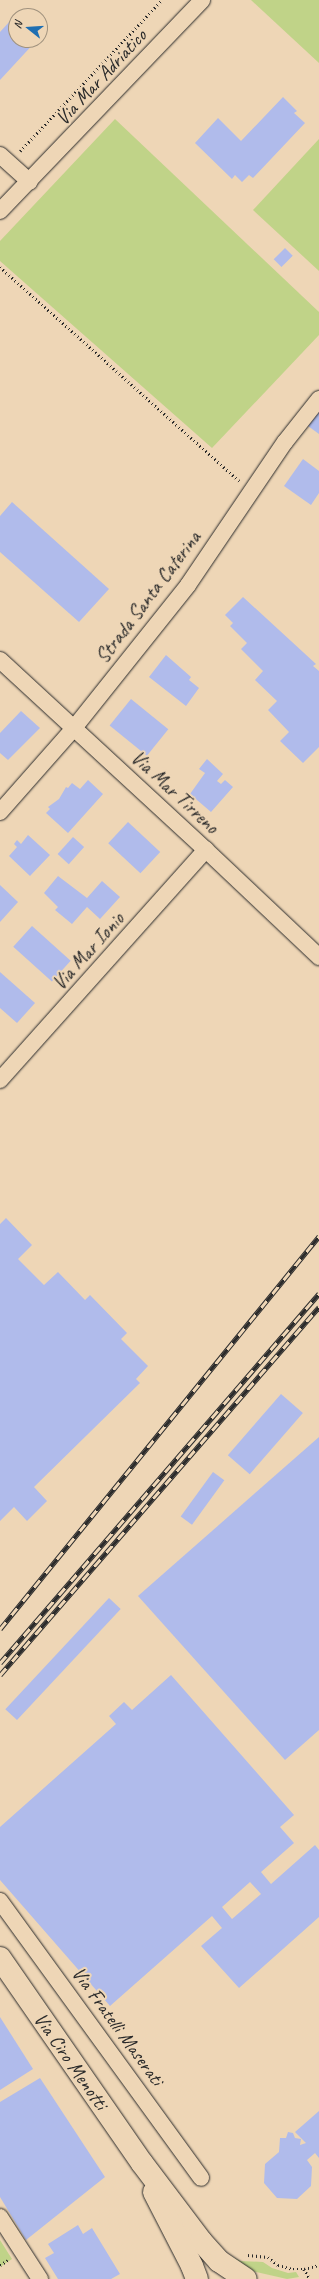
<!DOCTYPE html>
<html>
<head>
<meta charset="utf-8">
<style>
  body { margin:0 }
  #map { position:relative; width:319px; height:2279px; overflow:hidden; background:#eed6b6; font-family:Caveat,sans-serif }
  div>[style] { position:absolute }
  .green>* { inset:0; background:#c0d388 }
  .building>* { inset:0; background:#b0bbeb; transform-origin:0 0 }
  .path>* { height:2.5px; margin-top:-1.25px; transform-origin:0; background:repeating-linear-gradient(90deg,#2b2b2b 0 1px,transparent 0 4px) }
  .roads { filter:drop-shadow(0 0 1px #2b2b2b) drop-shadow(0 0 1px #2b2b2b) }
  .minor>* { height:16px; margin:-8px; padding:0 8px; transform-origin:8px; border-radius:8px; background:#eed6b6 }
  .secondary>* { height:22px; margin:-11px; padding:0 11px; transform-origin:11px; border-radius:11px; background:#eed6b6 }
  .rail>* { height:4.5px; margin-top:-2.25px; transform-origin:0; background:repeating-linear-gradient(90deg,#eed6b6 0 9px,#2b2b2b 0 18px); box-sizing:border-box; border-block:1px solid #2b2b2b }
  span { translate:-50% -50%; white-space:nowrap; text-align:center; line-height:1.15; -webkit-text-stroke:4px #eed6b6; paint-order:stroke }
  .street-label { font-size:20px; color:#2b2b2b }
  .north { position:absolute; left:8px; top:8px; width:40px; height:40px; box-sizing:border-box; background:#eed6b6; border:1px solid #a0927e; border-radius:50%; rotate:287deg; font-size:11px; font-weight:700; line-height:16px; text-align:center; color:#2b2b2b }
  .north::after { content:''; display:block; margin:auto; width:14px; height:18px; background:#1f6fb2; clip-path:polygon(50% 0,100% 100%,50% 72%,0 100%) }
</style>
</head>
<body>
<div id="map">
  <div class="green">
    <div style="clip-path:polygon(251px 0,319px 0,319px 63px)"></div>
    <div style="clip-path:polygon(115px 119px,319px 312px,319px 335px,212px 448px,0 261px,0 241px)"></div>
    <div style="clip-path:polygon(319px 139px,319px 271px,253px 210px)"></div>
    <div style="clip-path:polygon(0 2240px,12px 2259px,0 2267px)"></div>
    <div style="clip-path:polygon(232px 2257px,241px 2261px,263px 2262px,272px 2268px,288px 2273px,296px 2272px,299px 2277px,287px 2279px,252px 2271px)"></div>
  </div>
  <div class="building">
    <div style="clip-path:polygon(20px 10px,26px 16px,16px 16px,16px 40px,37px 40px,0 80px,0 32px)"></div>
    <div style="clip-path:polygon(40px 29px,44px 33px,40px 37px)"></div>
    <div style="clip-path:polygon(283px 97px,297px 111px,294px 113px,305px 123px,253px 178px,249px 175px,242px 182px,235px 175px,232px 179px,195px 143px,218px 118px,241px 141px)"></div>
    <div style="left:285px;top:248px;width:11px;height:16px;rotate:45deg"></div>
    <div style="clip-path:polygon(319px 411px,319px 434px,308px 426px)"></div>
    <div style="clip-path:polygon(303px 459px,319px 471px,319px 493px,311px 505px,284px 486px)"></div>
    <div style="clip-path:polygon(12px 502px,109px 589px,79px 622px,0 552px,0 516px)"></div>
    <div style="clip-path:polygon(243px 597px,316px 664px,313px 666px,319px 671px,319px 747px,303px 763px,280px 741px,289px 732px,268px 710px,277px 701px,255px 680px,263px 671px,241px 649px,247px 643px,230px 626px,233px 623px,225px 615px)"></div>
    <div style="clip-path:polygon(166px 655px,191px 677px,189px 680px,199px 688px,186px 706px,149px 677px)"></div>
    <div style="left:131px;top:699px;width:48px;height:34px;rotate:39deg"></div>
    <div style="clip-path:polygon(21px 711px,40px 728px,8px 760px,0 753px,0 733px)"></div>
    <div style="clip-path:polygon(207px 759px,223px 774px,217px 781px,221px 784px,225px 780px,233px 787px,211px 812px,190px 794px,205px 773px,199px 769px)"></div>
    <div style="clip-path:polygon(88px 780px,103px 794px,68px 833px,46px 813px,50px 809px,48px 807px,59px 799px,66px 787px,68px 788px,72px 783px,80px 789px)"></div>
    <div style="left:128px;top:822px;width:44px;height:29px;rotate:43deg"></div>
    <div style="clip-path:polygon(28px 835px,50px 855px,30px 876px,9px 856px,17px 847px,14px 844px,17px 840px,21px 844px)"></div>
    <div style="left:73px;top:837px;width:15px;height:23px;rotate:42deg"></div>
    <div style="clip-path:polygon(58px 876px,87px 898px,102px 881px,120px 897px,100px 919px,87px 907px,72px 924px,55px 910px,58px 907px,44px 893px)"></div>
    <div style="clip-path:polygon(0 885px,18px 902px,0 922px)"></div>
    <div style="left:32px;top:926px;width:52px;height:28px;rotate:42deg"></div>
    <div style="clip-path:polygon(0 972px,35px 1003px,17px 1023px,0 1008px)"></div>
    <div style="clip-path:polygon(6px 1218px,32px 1245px,18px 1259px,44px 1285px,58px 1272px,85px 1300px,90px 1295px,127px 1333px,121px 1339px,148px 1366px,136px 1379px,140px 1383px,34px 1487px,47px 1501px,27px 1521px,14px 1507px,0 1521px,0 1224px)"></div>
    <div style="left:281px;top:1394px;width:29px;height:81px;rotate:41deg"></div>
    <div style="clip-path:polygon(319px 1437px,319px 1730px,285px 1760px,138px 1596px)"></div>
    <div style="left:213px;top:1472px;width:14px;height:55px;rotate:36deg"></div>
    <div style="left:109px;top:1598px;width:16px;height:152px;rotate:43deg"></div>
    <div style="clip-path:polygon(evenodd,171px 1675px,294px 1815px,280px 1827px,294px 1843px,261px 1872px,271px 1884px,315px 1845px,319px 1850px,319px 1917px,239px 1988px,201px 1946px,222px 1928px,212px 1916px,110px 2006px,0 1880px,0 1827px,116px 1724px,109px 1716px,124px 1702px,132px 1710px,171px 1675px,250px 1882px,261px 1894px,232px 1919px,222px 1907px,250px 1882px)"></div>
    <div style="clip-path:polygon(0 2017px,33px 2069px,0 2090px)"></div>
    <div style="clip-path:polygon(40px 2078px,105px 2177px,26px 2240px,0 2197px,0 2102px)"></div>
    <div style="clip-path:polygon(319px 2111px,319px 2158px,315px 2153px,307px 2160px,312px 2167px,311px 2186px,297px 2199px,277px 2198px,264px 2183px,265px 2164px,279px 2152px,280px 2138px,286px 2138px,288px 2132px,293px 2133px,295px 2138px,301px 2139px,300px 2145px,306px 2143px,295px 2132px)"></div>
    <div style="clip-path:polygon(78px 2225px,83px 2234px,92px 2228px,120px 2274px,111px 2279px,58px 2279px,45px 2258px,54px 2253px,48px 2244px)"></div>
  </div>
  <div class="path">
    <div style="left:20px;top:151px;width:207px;rotate:-46.8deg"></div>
    <div style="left:0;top:267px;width:321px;rotate:41.8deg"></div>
    <div style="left:248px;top:2255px;width:20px;rotate:6deg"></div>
    <div style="left:268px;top:2257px;width:13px;rotate:39deg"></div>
    <div style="left:278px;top:2265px;width:16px;rotate:15deg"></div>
    <div style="left:293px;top:2269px;width:11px"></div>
    <div style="left:304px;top:2269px;width:16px;rotate:-15deg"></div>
    <div style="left:0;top:2265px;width:9px;rotate:-32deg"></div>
    <div style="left:304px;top:2269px;width:12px;rotate:59deg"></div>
  </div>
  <div class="roads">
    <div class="minor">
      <div style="left:0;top:155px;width:40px;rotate:42deg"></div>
      <div style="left:0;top:211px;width:292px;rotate:-46.2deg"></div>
      <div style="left:0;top:660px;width:280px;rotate:42.7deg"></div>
      <div style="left:206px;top:850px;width:156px;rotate:43.4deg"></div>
      <div style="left:0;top:812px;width:112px;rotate:-48.6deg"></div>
      <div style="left:74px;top:728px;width:183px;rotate:-51.4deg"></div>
      <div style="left:188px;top:585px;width:173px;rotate:-55.9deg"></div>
      <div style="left:285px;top:442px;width:55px;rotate:-51.7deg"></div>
      <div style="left:0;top:1080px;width:309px;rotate:-48.2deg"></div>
      <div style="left:0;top:1901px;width:342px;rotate:54deg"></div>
      <div style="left:0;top:2217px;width:74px;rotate:57.2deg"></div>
    </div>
    <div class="secondary">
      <div style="left:0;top:1958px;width:249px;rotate:55.3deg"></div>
      <div style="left:142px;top:2163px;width:98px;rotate:52.9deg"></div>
      <div style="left:201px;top:2241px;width:27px;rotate:48deg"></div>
      <div style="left:219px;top:2261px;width:32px;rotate:34deg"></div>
      <div style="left:154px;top:2192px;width:83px;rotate:62.8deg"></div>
      <div style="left:192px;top:2266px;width:14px;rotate:69deg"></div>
    </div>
  </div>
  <div class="rail">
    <div style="left:0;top:1629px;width:506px;rotate:-50.93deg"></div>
    <div style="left:0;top:1663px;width:488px;rotate:-49.2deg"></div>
    <div style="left:0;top:1675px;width:487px;rotate:-49.1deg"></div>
  </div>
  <div class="street-label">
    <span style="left:101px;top:77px;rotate:-47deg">Via Mar Adriatico</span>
    <span style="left:148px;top:597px;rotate:-53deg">Strada Santa Caterina</span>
    <span style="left:175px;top:792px;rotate:43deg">Via Mar Tirreno</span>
    <span style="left:88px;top:951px;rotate:-48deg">Via Mar Ionio</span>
    <span style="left:118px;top:2026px;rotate:54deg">Via Fratelli Maserati</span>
    <span style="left:71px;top:2061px;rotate:55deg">Via Ciro Menotti</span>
  </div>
  <div class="north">N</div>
</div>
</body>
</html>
